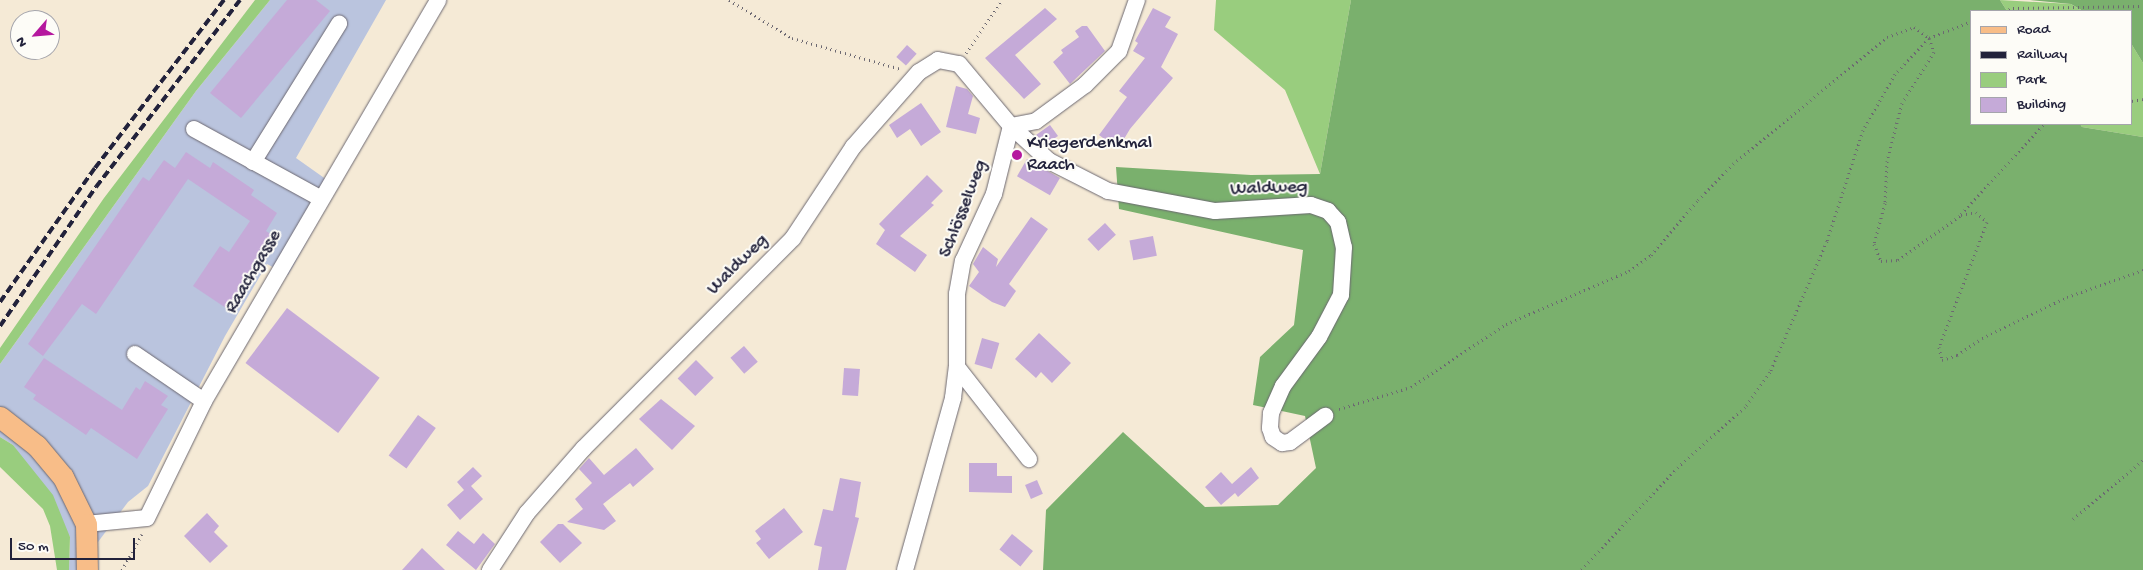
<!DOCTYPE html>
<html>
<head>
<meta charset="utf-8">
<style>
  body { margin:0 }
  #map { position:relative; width:2143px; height:570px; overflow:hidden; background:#f5ead6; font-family:"Gochi Hand",sans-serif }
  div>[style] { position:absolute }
  .industrial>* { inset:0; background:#bac4de }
  .green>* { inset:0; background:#99cd7e }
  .forest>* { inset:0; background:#7ab06d }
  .building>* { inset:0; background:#c5aad8; transform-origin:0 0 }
  .path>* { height:3px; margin-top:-1.5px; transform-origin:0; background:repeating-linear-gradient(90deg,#6c6871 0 1px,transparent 0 5px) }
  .roads { filter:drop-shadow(0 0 1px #6c6871) drop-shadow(0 0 1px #6c6871) }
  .minor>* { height:16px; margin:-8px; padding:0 8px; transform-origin:8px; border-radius:8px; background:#fff }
  .major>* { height:21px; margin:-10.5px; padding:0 10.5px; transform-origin:10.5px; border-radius:10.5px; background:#f8bd88 }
  .rail>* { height:4px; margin-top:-2px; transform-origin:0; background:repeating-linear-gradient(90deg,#22223b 0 8px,transparent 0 12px) }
  .dots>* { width:14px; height:14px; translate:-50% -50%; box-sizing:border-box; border:2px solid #fdfcf7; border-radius:50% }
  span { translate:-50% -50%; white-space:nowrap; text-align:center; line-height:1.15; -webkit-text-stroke:4px #fdfcf7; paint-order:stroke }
  .poi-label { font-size:19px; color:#22223b }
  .left { translate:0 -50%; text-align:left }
  .street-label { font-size:19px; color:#22223b }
  .legend { position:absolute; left:1970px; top:10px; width:162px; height:115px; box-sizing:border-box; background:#fdfcf7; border:1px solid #a5a5ac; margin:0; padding:6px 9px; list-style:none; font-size:15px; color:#22223b }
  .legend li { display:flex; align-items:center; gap:10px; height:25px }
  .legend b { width:25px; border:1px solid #a5a5ac }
  .north { position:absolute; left:10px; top:10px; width:50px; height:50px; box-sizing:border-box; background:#fdfcf7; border:1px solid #a5a5ac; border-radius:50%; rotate:243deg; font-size:14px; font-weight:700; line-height:20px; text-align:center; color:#22223b }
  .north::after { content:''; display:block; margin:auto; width:18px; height:22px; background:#b5179e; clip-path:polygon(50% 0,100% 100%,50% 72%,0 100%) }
  .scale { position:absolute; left:10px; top:538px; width:125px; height:22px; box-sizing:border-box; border:2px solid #22223b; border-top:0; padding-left:6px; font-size:15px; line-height:18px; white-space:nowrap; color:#22223b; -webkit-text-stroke:4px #fdfcf7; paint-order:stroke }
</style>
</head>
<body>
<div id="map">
  <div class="industrial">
    <div style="clip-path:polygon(270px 0,386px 0,296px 158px,337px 187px,288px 275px,267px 264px,225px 336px,148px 486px,128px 502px,77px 570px,69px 570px,70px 537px,13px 445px,0 437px,0 364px,196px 91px)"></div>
  </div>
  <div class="green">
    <div style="clip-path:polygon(255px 0,270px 0,196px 91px,0 364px,0 348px,104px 198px)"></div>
    <div style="clip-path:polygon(1216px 0,1351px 0,1320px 174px,1285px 90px,1214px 30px)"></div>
    <div style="clip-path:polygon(2000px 0,2071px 4px,2083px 11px,2007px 11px)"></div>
    <div style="clip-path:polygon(2132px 45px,2143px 63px,2143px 137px,2082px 127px,2080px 124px,2132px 124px)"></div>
    <div style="clip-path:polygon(0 437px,13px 445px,53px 495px,70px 537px,69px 570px,57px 570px,50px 526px,43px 509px,0 467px)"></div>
  </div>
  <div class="forest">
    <div style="clip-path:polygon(1351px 0,2000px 0,2007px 11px,1972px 11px,1972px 124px,2080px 124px,2082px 127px,2143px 137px,2143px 570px,1043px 570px,1046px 510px,1123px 432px,1205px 507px,1278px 505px,1316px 468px,1305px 416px,1253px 405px,1260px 357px,1294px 325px,1303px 250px,1119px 209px,1116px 167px,1251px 175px,1320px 174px)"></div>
    <div style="clip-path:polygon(2030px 0,2143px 0,2143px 63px,2132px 45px,2132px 11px,2083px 11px,2071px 4px)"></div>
  </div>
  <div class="building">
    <div style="clip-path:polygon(287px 0,316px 0,330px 11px,241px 118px,210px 93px)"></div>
    <div style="clip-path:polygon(1045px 8px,1057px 19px,1015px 55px,1041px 84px,1024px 99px,985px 58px)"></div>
    <div style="clip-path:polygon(1153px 8px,1171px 17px,1165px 27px,1178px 34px,1161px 67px,1173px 78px,1130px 129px,1118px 149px,1099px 135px,1127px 97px,1119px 91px,1145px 58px,1133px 51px,1138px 43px,1135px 41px)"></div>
    <div style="clip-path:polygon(1082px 26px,1087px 26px,1105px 51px,1070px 84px,1053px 62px,1063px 53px,1061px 50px,1079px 37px,1075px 31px)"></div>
    <div style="left:907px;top:45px;width:13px;height:16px;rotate:42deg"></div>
    <div style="clip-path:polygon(956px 86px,967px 89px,973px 96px,968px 114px,980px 118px,976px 134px,946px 127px)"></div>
    <div style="clip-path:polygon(921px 103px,941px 132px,921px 146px,910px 129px,897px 138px,889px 125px)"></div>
    <div style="clip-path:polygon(1050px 125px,1058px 136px,1046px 144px,1036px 135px)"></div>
    <div style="clip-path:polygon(186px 152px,210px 168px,213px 162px,254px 190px,251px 195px,277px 213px,266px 231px,272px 235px,252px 266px,256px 269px,229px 310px,193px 286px,220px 246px,229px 252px,250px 221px,188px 179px,96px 314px,82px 304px,43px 356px,28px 344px,143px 177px,149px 181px,164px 160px,175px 168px)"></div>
    <div style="left:1027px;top:159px;width:38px;height:20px;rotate:30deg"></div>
    <div style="clip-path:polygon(927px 175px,943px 191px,931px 203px,934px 205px,900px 236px,927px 255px,915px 272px,876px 244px,885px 230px,879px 224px)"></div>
    <div style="clip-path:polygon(1031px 217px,1048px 229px,1009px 284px,1016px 291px,1005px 307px,992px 302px,969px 286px,979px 272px,973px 264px,983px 247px,998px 259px,996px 267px)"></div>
    <div style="left:1105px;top:223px;width:16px;height:24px;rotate:47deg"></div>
    <div style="left:1153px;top:236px;width:20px;height:24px;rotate:79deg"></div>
    <div style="left:287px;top:308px;width:116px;height:69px;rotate:37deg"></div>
    <div style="clip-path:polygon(1039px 333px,1071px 363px,1052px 383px,1041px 372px,1036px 378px,1015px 359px)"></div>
    <div style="left:982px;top:338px;width:18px;height:27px;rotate:16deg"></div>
    <div style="left:744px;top:346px;width:21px;height:18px;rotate:49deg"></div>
    <div style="clip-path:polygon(44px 358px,122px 410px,136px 387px,140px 390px,145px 381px,168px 396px,161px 405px,168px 409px,137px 459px,91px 428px,86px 435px,33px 399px,36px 395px,24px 387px)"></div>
    <div style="left:696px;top:360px;width:25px;height:26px;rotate:45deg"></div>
    <div style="left:844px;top:368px;width:16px;height:27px;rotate:4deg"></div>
    <div style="clip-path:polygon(661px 399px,695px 426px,672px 450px,639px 419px)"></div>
    <div style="left:418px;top:415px;width:22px;height:50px;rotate:36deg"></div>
    <div style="clip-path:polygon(636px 448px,654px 469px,633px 487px,630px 483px,603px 504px,616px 521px,604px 530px,567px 522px,583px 509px,575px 499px,592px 483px,579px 469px,589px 458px,604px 475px)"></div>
    <div style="clip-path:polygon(969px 463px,997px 463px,997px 476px,1012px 476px,1012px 493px,969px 492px)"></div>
    <div style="clip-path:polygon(473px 467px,482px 476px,471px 486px,483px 499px,460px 520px,447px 505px,464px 490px,457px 482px)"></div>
    <div style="clip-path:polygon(1251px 467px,1259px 478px,1238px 497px,1235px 493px,1221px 505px,1205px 487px,1221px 472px,1232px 484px)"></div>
    <div style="clip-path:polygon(840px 478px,861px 482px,855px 517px,859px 518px,846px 570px,818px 570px,822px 547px,814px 545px,823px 509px,833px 511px)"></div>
    <div style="left:1037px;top:480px;width:15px;height:13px;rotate:67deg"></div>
    <div style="clip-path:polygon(784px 508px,803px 532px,769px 559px,756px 543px,761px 539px,755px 531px)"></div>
    <div style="clip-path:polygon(207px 513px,219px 526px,214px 532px,228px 546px,210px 563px,184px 536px)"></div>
    <div style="clip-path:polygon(558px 524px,563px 524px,582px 543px,560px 563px,540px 542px)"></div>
    <div style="clip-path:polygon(458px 531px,474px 544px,483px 533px,495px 544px,476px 570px,446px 545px)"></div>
    <div style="left:1012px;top:534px;width:27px;height:20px;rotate:39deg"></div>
    <div style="clip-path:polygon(422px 548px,445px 570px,402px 570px)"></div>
  </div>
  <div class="path">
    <div style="left:729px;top:0;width:74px;rotate:31.1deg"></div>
    <div style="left:792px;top:38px;width:113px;rotate:15.9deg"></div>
    <div style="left:2004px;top:11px;width:9px;rotate:-18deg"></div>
    <div style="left:2013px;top:8px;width:130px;rotate:-0.9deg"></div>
    <div style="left:1972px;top:21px;width:46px;rotate:158.4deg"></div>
    <div style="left:1929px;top:38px;width:15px;rotate:70deg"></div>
    <div style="left:1934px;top:52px;width:60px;rotate:122.1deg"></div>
    <div style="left:1902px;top:103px;width:60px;rotate:104.5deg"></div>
    <div style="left:1887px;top:161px;width:42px;rotate:92.7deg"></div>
    <div style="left:1885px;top:203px;width:42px;rotate:105deg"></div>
    <div style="left:1874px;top:244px;width:18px;rotate:68deg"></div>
    <div style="left:1881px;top:261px;width:17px;rotate:-3deg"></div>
    <div style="left:1898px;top:260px;width:77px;rotate:-35.5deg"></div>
    <div style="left:1961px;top:215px;width:15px;rotate:-11deg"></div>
    <div style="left:1976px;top:212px;width:15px;rotate:42deg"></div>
    <div style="left:1987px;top:222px;width:134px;rotate:111deg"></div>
    <div style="left:1939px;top:347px;width:13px;rotate:77deg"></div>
    <div style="left:1942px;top:360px;width:16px;rotate:-18deg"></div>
    <div style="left:1957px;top:355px;width:30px;rotate:-34deg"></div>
    <div style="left:1982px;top:338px;width:94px;rotate:-25.8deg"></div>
    <div style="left:2067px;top:297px;width:81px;rotate:-19.6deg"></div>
    <div style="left:966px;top:53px;width:64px;rotate:-55.8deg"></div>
    <div style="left:2132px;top:101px;width:11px;rotate:-10deg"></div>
    <div style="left:1961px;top:214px;width:122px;rotate:-47.3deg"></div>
    <div style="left:1339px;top:409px;width:75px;rotate:-17deg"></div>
    <div style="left:1411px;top:387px;width:114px;rotate:-33.6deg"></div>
    <div style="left:1506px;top:324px;width:134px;rotate:-23.3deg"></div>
    <div style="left:1629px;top:271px;width:27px;rotate:-36deg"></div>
    <div style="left:1651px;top:255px;width:72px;rotate:-49.5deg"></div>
    <div style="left:1698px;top:200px;width:50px;rotate:-45.8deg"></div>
    <div style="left:1733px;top:164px;width:200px;rotate:-39.5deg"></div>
    <div style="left:1887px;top:37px;width:29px;rotate:-20deg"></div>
    <div style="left:1914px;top:27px;width:19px;rotate:36deg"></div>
    <div style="left:1929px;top:38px;width:50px;rotate:133.4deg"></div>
    <div style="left:1895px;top:74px;width:64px;rotate:119.7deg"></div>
    <div style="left:1863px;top:130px;width:117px;rotate:108deg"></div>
    <div style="left:1827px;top:241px;width:143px;rotate:113.5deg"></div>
    <div style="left:1770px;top:372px;width:43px;rotate:125.5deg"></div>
    <div style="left:1745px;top:407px;width:90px;rotate:138.2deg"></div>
    <div style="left:1678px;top:467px;width:141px;rotate:133.3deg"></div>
    <div style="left:2073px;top:519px;width:92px;rotate:-40.1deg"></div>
    <div style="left:122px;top:570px;width:41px;rotate:-60.9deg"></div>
  </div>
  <div class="roads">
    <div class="minor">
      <div style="left:1011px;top:126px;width:52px;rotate:42.6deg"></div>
      <div style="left:1049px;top:161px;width:66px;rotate:27deg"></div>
      <div style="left:1108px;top:191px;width:109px;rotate:10.6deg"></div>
      <div style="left:1215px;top:211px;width:96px;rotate:-3.6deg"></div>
      <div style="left:1311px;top:205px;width:18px;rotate:19deg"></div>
      <div style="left:1328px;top:211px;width:15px;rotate:48deg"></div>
      <div style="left:1338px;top:222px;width:26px;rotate:77deg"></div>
      <div style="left:1344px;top:247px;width:48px;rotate:93.6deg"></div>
      <div style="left:1341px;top:295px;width:47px;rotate:117.6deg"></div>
      <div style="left:1319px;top:337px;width:61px;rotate:126.3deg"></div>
      <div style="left:1283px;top:386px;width:30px;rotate:114deg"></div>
      <div style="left:1271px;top:413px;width:15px;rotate:94deg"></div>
      <div style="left:1270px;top:428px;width:9px;rotate:72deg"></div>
      <div style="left:1273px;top:437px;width:11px;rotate:34deg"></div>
      <div style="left:1282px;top:443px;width:8px;rotate:-7deg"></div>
      <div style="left:1290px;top:442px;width:44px;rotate:-36.6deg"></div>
      <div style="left:194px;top:129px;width:144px;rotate:28.7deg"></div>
      <div style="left:253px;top:162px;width:163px;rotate:-58.1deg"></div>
      <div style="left:135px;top:354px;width:83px;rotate:34.3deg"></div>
      <div style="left:957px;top:367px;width:117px;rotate:52deg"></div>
      <div style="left:86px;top:524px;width:61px;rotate:-5.6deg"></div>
      <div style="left:147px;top:518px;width:130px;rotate:-64deg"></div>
      <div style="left:204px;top:401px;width:464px;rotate:-59.7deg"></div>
      <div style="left:490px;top:570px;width:68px;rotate:-57deg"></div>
      <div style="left:527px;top:513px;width:86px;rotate:-48.8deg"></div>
      <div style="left:584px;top:448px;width:296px;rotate:-45.1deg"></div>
      <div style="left:793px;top:238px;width:109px;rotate:-56.6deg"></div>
      <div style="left:853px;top:147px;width:100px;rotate:-48.7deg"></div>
      <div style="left:919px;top:72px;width:22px;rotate:-32deg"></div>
      <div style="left:938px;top:60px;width:21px;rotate:11deg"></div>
      <div style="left:959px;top:64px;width:81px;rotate:50deg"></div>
      <div style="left:1011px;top:126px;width:25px;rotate:-11deg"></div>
      <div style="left:1036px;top:121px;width:61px;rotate:-36.3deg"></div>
      <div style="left:1085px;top:85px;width:48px;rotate:-45deg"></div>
      <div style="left:1119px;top:51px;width:54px;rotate:-70.6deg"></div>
      <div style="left:905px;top:570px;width:179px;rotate:-74.4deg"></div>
      <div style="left:953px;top:398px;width:31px;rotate:-83deg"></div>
      <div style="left:957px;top:367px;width:73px;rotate:-90deg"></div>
      <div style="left:957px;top:294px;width:34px;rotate:-80deg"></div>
      <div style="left:963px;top:261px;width:74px;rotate:-65.2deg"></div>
      <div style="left:994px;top:194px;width:70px;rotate:-76deg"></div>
    </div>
    <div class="major">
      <div style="left:0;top:417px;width:47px;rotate:38.1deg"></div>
      <div style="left:37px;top:446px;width:40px;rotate:50deg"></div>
      <div style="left:63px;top:477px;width:52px;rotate:63.9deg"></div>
      <div style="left:86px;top:524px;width:46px;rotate:88.8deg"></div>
    </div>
  </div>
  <div class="rail">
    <div style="left:0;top:302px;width:164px;rotate:-54.7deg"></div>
    <div style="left:95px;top:168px;width:212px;rotate:-52.5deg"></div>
    <div style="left:0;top:326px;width:169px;rotate:-55.4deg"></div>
    <div style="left:96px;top:187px;width:236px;rotate:-52.4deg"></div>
  </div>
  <div class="dots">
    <div style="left:1017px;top:155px;background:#b5179e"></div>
  </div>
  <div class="poi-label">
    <span class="left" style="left:1027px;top:155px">Kriegerdenkmal<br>Raach</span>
  </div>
  <div class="street-label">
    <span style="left:1269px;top:189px;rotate:-2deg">Waldweg</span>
    <span style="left:964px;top:209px;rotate:-69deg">Schlösselweg</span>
    <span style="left:738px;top:265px;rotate:-45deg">Waldweg</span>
    <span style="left:254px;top:272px;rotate:-60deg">Raachgasse</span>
  </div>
  <ul class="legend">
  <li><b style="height:6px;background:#f8bd88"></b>Road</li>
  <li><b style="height:6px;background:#22223b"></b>Railway</li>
  <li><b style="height:14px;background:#99cd7e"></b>Park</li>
  <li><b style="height:14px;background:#c5aad8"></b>Building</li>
  </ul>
  <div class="north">N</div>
  <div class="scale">50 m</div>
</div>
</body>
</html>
